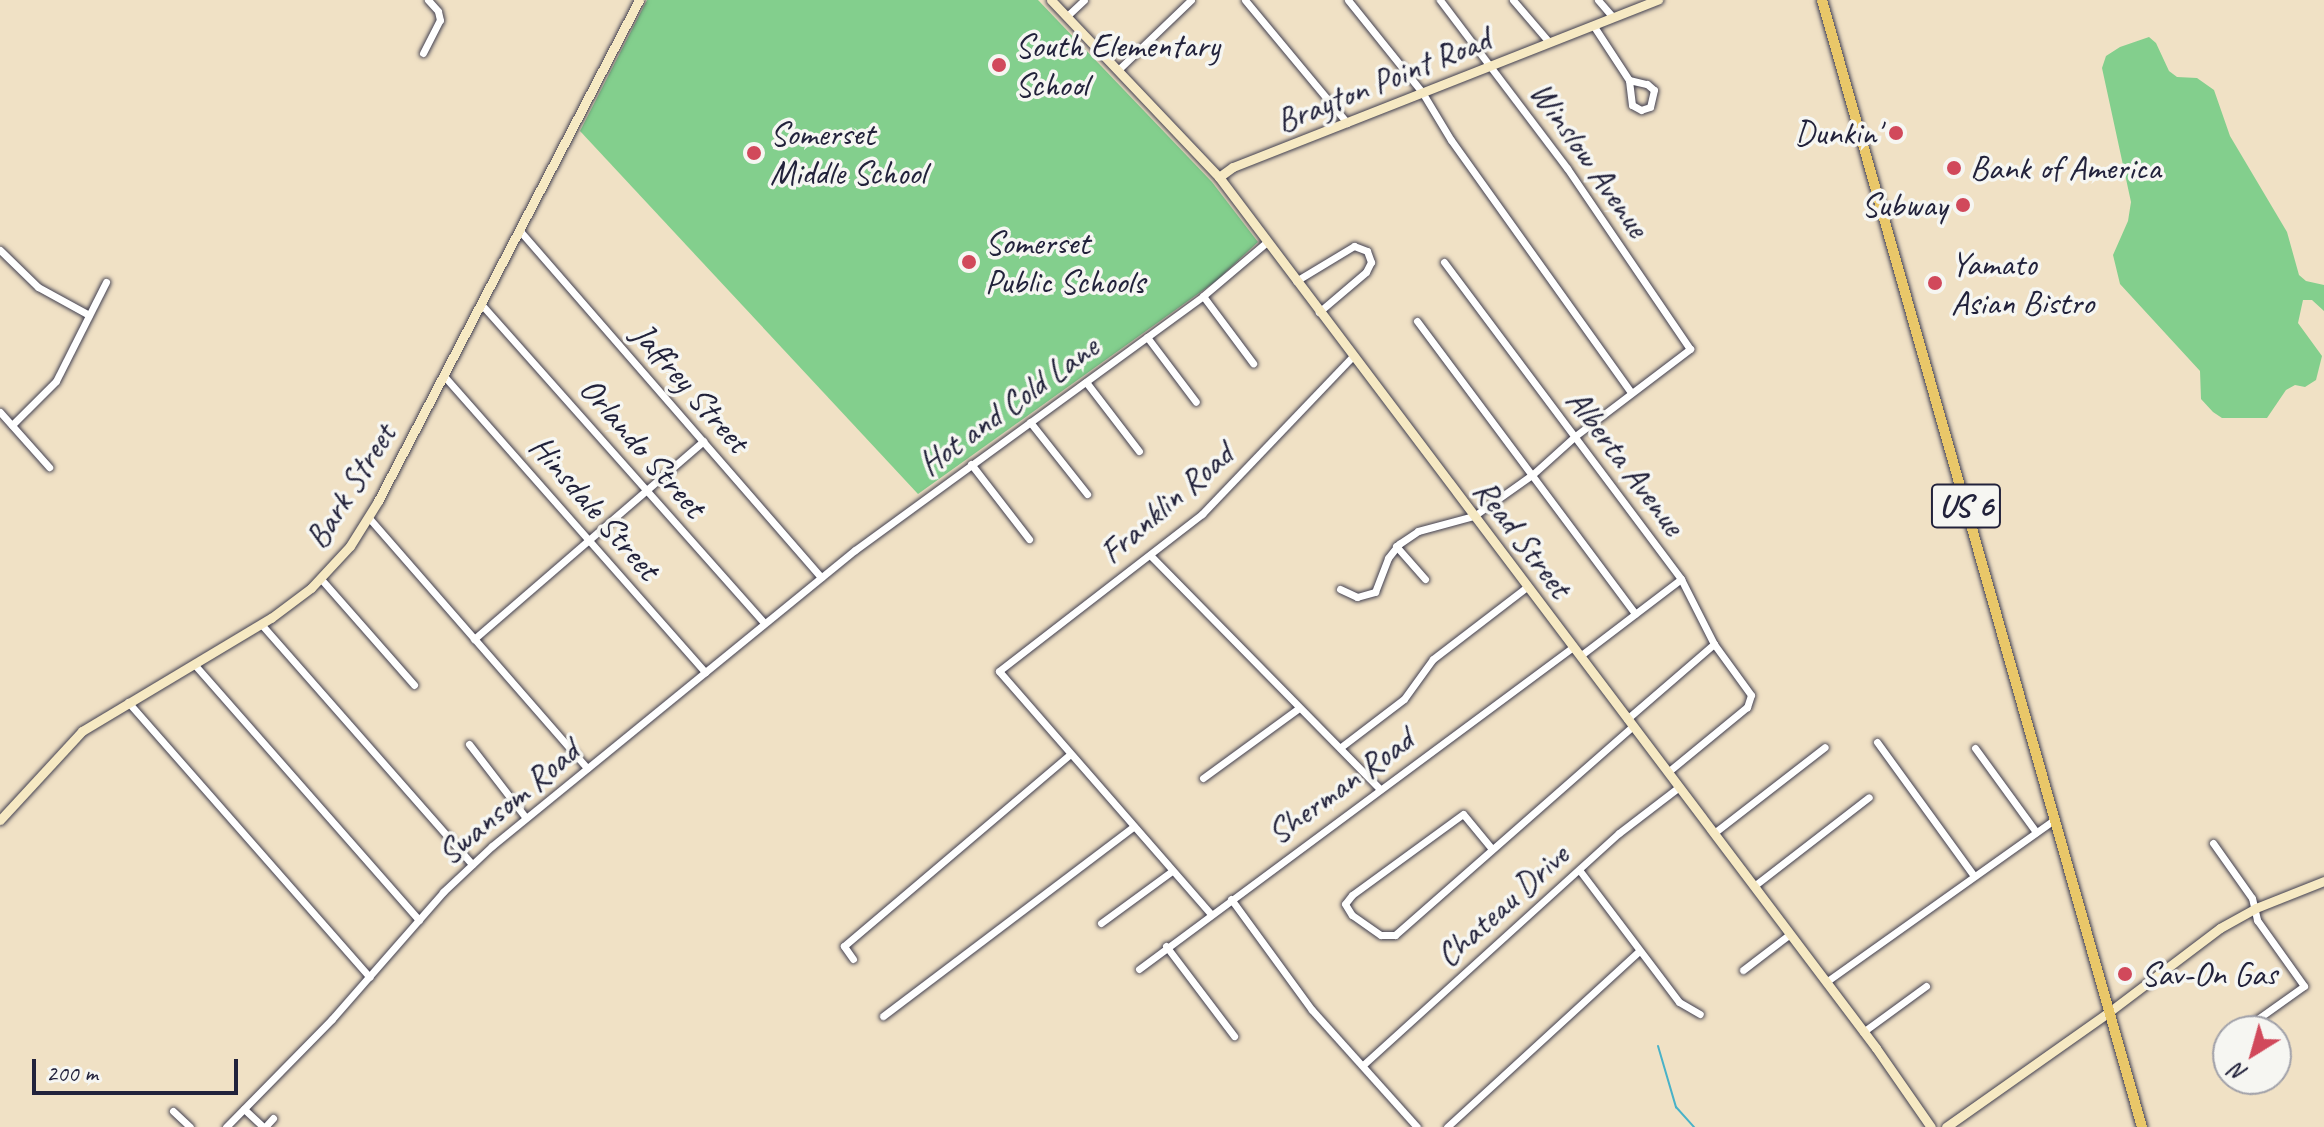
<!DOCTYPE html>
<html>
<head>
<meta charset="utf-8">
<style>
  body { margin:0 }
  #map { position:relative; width:2324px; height:1127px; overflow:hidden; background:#f0e1c5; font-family:Caveat,sans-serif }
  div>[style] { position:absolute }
  .green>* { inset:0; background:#83cf8d }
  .stream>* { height:2px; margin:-1px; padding:0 1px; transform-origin:1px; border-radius:1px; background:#49b2c8 }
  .roads { filter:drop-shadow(0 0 2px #413f50) drop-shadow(0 0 2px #413f50) }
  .street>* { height:7px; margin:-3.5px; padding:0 3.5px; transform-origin:3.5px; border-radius:3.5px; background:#fff }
  .secondary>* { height:9px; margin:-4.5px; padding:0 4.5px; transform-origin:4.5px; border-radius:4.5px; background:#f6e9c3 }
  .primary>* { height:10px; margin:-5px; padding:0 5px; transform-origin:5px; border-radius:5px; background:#e9c769 }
  .dots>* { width:22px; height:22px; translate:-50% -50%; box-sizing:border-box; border:4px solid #f6f6f2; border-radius:50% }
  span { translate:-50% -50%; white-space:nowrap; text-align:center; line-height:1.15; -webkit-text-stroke:7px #f6f6f2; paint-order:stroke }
  .shield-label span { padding:2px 6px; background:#f6f6f2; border:2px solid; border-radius:6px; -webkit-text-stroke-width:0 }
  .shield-label { font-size:32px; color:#22223b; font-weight:700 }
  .poi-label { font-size:34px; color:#22223b }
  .left { translate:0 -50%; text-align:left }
  .right { translate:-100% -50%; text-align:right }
  .street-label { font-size:34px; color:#22223b }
  .north { position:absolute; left:2212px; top:1015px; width:80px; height:80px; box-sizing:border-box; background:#f6f6f2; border:2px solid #a1a1a9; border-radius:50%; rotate:217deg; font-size:22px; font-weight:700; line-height:32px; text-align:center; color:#22223b }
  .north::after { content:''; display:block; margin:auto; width:28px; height:36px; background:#d1495b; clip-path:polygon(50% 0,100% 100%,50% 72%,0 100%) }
  .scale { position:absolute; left:32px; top:1059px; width:206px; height:36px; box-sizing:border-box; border:4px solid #22223b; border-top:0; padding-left:10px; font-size:24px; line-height:28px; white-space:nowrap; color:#22223b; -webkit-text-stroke:6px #f6f6f2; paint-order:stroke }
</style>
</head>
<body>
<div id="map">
  <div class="green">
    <div style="clip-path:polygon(647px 0,1038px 0,1212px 182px,1258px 242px,1216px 281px,918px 494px,580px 131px)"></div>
    <div style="clip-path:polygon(2149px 37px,2156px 43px,2169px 71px,2177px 77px,2197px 78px,2214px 90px,2230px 136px,2287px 232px,2299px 275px,2306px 281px,2324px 285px,2324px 311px,2312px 300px,2303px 300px,2298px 323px,2322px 356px,2316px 380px,2305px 387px,2295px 385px,2286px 390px,2267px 418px,2222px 418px,2213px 412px,2201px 399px,2200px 371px,2120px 284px,2113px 255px,2128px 221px,2131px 202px,2102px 68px,2106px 56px,2120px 47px)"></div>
  </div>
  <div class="stream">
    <div style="left:1658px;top:1046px;width:64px;rotate:73.6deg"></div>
    <div style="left:1676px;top:1107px;width:27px;rotate:48deg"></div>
  </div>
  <div class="roads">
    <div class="street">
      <div style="left:1245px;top:0;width:160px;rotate:50.3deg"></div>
      <div style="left:1348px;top:0;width:118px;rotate:51.2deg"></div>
      <div style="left:1422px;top:92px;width:56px;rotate:58.9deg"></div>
      <div style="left:1451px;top:140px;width:310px;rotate:54.5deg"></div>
      <div style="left:1513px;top:0;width:55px;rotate:49.4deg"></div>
      <div style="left:1598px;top:0;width:23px;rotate:49deg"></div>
      <div style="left:1067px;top:16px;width:23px;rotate:-43deg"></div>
      <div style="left:1593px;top:25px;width:66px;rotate:56.8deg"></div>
      <div style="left:423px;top:53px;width:37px;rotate:-63deg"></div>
      <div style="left:440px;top:20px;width:9px;rotate:-103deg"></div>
      <div style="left:438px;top:11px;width:15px;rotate:-132deg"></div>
      <div style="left:1118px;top:70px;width:101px;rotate:-43.8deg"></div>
      <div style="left:1629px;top:80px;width:18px;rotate:13deg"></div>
      <div style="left:1647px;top:84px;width:9px;rotate:41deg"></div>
      <div style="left:1654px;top:90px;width:17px;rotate:103deg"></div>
      <div style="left:1650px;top:107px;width:9px;rotate:162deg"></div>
      <div style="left:1641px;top:110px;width:10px;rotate:-151deg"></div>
      <div style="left:1632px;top:105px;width:25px;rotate:-97deg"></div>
      <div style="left:520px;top:231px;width:459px;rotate:49deg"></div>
      <div style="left:0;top:250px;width:53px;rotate:44.2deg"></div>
      <div style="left:38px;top:287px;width:58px;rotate:28.8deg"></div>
      <div style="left:1444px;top:262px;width:396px;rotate:53.2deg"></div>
      <div style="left:1681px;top:579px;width:73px;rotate:63.1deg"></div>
      <div style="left:1714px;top:644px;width:63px;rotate:54deg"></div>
      <div style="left:1751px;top:695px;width:13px;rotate:108deg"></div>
      <div style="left:1747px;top:707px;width:102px;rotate:140.6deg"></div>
      <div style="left:1296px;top:281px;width:68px;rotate:-31.1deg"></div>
      <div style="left:1354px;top:246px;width:14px;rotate:21deg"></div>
      <div style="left:1367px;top:251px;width:12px;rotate:70deg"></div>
      <div style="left:1371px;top:262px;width:11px;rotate:117deg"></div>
      <div style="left:1366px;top:272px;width:62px;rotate:139.6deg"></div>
      <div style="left:1203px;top:296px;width:84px;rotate:53.3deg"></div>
      <div style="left:482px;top:305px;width:425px;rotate:48.4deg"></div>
      <div style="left:1417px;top:321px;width:365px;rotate:53.3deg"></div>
      <div style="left:1147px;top:337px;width:81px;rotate:53deg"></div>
      <div style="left:444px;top:376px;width:395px;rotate:48.6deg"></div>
      <div style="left:1086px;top:382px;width:87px;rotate:52.5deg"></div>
      <div style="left:0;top:412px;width:74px;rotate:48.3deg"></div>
      <div style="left:1030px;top:422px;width:92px;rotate:51.6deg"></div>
      <div style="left:12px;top:425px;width:62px;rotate:-45deg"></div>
      <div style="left:56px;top:381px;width:111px;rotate:-63.2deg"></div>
      <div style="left:971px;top:464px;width:95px;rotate:52.3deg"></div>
      <div style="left:369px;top:518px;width:332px;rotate:48.9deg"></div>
      <div style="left:1396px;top:546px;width:44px;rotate:48.7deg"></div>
      <div style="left:1150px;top:555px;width:328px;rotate:45.5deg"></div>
      <div style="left:321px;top:579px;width:141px;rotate:48.7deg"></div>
      <div style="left:1340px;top:589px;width:19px;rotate:25deg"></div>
      <div style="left:1357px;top:597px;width:19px;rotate:-16deg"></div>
      <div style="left:1375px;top:592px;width:36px;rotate:-69deg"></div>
      <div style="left:1388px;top:558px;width:18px;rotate:-52deg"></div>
      <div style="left:1399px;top:544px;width:23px;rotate:-34deg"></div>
      <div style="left:1418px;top:531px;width:58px;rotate:-15deg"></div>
      <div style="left:1474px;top:516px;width:71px;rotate:-35.3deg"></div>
      <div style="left:1532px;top:475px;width:57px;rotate:-42.1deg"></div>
      <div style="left:1574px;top:437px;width:146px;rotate:-37.2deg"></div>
      <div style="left:1690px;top:349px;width:219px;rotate:-124.2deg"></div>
      <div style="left:1567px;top:168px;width:211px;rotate:-127.1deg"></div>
      <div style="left:261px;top:624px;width:320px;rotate:48.7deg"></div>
      <div style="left:474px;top:639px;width:303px;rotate:-40.8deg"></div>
      <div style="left:1580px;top:656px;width:127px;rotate:-37.3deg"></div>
      <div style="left:194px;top:664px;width:341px;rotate:48.7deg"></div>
      <div style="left:128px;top:702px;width:366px;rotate:48.7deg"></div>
      <div style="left:1627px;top:719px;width:115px;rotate:-40.8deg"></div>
      <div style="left:1877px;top:742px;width:165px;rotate:54.1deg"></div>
      <div style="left:469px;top:744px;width:93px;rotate:52.4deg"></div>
      <div style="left:1341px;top:747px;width:79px;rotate:-37.3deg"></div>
      <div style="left:1404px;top:699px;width:49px;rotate:-54.1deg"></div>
      <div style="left:1433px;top:659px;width:118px;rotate:-37.5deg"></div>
      <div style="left:1975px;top:748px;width:104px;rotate:54deg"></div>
      <div style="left:1203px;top:778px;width:119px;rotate:-36.1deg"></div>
      <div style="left:1714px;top:833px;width:140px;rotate:-37.8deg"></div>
      <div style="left:2213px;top:843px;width:67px;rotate:54.7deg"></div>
      <div style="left:2252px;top:898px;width:23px;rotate:77deg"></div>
      <div style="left:2257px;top:920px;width:81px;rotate:54.5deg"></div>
      <div style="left:2304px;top:986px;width:77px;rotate:144.5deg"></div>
      <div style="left:1492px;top:849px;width:45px;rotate:-129.6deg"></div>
      <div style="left:1463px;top:814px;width:137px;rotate:143.9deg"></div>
      <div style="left:1352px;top:895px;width:11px;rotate:128deg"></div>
      <div style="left:1345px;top:904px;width:13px;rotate:58deg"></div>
      <div style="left:1352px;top:915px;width:35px;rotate:35deg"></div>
      <div style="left:1381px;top:935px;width:14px"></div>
      <div style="left:1395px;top:935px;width:315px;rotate:-41.3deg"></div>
      <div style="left:1580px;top:871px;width:164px;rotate:52.9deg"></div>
      <div style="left:1679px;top:1002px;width:24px;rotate:30deg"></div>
      <div style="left:1754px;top:886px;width:145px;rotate:-37.7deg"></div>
      <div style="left:1231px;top:899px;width:137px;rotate:53.9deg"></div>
      <div style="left:1312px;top:1010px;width:157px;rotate:48.1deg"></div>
      <div style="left:1210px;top:913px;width:321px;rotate:-131.1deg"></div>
      <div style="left:999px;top:671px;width:257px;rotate:-37.7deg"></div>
      <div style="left:1202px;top:514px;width:219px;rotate:-46.3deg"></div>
      <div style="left:1101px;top:923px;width:88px;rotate:-36.2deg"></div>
      <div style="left:1166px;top:946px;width:113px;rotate:52.9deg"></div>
      <div style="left:853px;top:959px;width:16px;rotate:-125deg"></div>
      <div style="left:844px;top:946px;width:295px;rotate:-40.3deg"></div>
      <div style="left:1139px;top:969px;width:540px;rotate:-36.57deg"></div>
      <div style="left:1743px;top:970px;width:59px;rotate:-37.5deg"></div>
      <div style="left:1826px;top:982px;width:281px;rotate:-35.4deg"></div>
      <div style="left:883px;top:1016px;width:313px;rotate:-37.1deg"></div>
      <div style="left:1863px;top:1032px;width:78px;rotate:-36.1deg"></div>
      <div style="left:2222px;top:1044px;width:7px;rotate:-34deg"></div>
      <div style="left:1363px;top:1065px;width:345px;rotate:-42.2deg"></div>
      <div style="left:1619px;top:833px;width:76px;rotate:-37.5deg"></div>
      <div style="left:244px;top:1109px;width:26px;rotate:43deg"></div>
      <div style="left:173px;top:1111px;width:23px;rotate:43deg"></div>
      <div style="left:226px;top:1127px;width:151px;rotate:-45.5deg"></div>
      <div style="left:332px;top:1019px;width:169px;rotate:-48.8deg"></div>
      <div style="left:443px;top:892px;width:67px;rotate:-43.2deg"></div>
      <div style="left:492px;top:846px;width:468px;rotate:-39.2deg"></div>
      <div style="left:855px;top:550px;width:431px;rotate:-36.1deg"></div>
      <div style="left:1203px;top:296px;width:84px;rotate:-40.2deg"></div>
      <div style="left:265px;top:1127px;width:12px;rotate:-48deg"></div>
      <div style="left:1447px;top:1127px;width:260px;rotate:-42.5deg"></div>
    </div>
    <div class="secondary">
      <div style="left:1051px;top:0;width:244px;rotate:46.5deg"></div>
      <div style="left:1219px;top:177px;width:1091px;rotate:52.97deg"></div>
      <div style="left:1876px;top:1048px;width:96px;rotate:55.2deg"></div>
      <div style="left:1219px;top:177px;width:17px;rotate:-36deg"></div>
      <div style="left:1233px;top:167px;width:457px;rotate:-21.5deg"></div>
      <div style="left:0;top:820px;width:121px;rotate:-47.3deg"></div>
      <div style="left:82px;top:731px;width:220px;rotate:-30.9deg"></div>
      <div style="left:271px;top:618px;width:50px;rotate:-36.9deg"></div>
      <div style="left:311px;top:588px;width:57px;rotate:-47.1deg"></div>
      <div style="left:350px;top:546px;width:53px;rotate:-58.1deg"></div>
      <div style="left:378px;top:501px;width:565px;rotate:-62.48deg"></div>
      <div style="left:1946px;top:1127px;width:199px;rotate:-35.2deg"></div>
      <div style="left:2109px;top:1012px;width:139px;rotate:-37.1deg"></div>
      <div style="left:2220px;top:928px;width:41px;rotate:-29.1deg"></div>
      <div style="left:2256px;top:908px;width:73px;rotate:-21.7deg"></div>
    </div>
    <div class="primary">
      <div style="left:1822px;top:0;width:1172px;rotate:74.15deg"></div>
    </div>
  </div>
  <div class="dots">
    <div style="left:999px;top:65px;background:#d1495b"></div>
    <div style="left:1896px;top:133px;background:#d1495b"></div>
    <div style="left:754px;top:153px;background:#d1495b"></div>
    <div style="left:1954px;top:168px;background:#d1495b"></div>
    <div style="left:1963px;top:205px;background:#d1495b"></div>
    <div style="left:969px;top:262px;background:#d1495b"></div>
    <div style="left:1935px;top:283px;background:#d1495b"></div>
    <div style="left:2125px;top:974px;background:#d1495b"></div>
  </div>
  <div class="shield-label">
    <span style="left:1966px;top:506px">US 6</span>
  </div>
  <div class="poi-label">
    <span class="left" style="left:1015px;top:65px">South Elementary<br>School</span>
    <span class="left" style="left:770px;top:153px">Somerset<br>Middle School</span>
    <span class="right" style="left:1880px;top:133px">Dunkin'</span>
    <span class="left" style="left:1970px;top:168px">Bank of America</span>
    <span class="right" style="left:1947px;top:205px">Subway</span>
    <span class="left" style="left:985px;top:262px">Somerset<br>Public Schools</span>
    <span class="left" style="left:1951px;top:283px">Yamato<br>Asian Bistro</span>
    <span class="left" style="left:2141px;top:974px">Sav-On Gas</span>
  </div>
  <div class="street-label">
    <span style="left:1383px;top:80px;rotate:-22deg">Brayton Point Road</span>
    <span style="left:1590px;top:159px;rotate:55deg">Winslow Avenue</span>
    <span style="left:691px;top:387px;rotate:49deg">Jaffrey Street</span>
    <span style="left:1008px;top:405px;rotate:-36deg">Hot and Cold Lane</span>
    <span style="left:643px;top:447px;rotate:49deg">Orlando Street</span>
    <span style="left:1626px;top:462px;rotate:53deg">Alberta Avenue</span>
    <span style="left:350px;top:486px;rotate:-58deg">Bark Street</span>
    <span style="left:1166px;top:503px;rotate:-41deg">Franklin Road</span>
    <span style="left:595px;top:507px;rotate:49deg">Hinsdale Street</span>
    <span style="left:1523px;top:538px;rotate:53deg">Read Street</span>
    <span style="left:1340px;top:786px;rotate:-36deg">Sherman Road</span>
    <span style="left:508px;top:802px;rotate:-40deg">Swansom Road</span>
    <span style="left:1502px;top:905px;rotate:-42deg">Chateau Drive</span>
  </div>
  <div class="north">N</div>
  <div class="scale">200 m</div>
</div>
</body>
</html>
